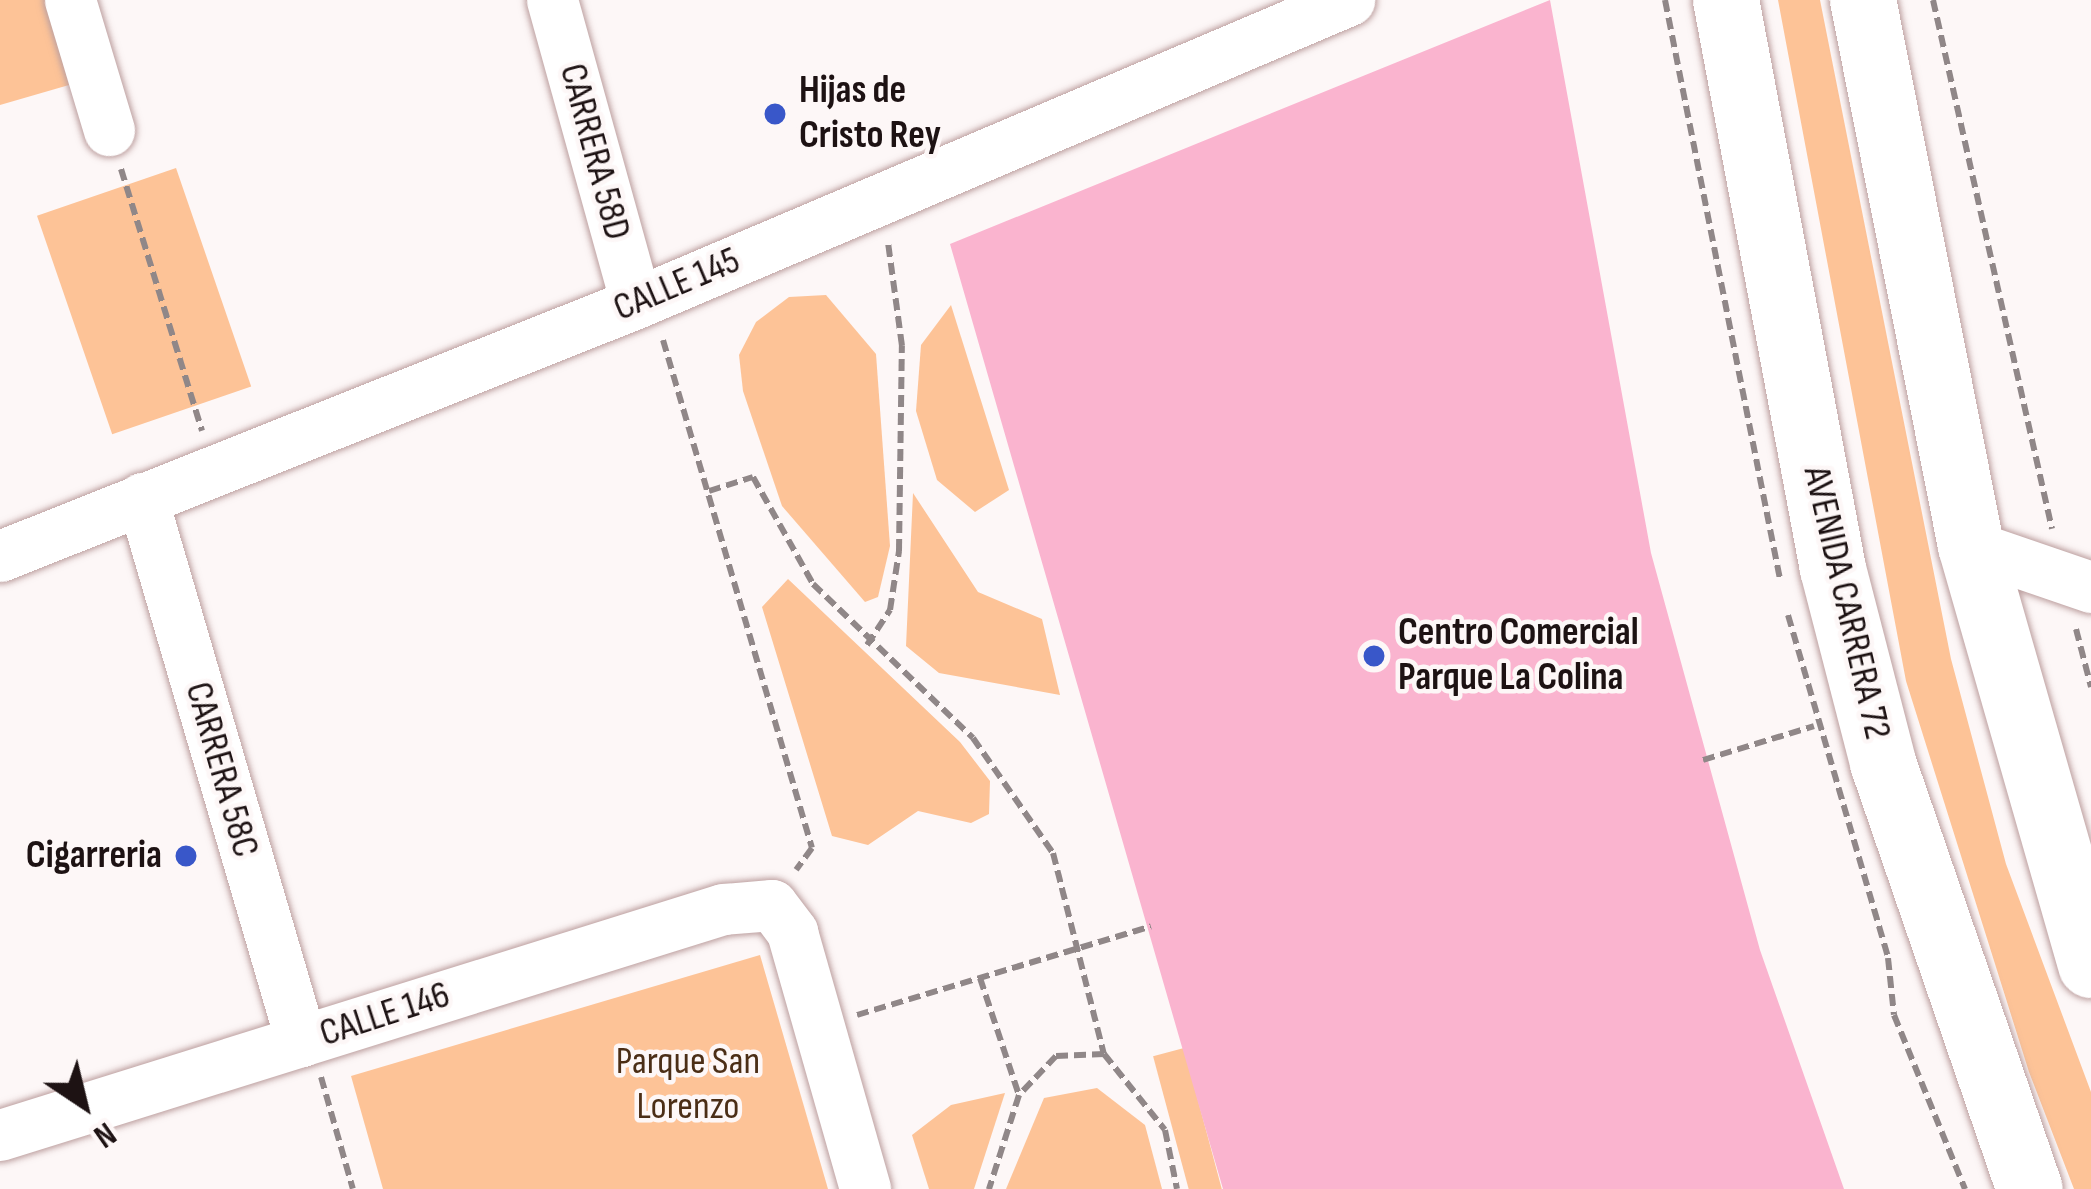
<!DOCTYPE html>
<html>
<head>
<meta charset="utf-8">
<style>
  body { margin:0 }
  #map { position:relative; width:2091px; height:1189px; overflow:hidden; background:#fdf7f7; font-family:"Sofia Sans Condensed",sans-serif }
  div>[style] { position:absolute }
  .green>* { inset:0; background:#fdc397; transform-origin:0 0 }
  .building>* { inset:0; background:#fab4cf }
  .path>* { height:6px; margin-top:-3px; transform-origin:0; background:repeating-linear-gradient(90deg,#908788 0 12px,transparent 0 18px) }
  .roads { filter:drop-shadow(0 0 3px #bda0a0) drop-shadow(0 0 3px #bda0a0) }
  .minor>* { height:51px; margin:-25.5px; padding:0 25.5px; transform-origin:25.5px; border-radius:25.5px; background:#fff }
  .highway>* { height:66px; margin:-33px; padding:0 33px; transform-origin:33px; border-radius:33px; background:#fff }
  .dots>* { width:33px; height:33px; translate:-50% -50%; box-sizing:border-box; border:6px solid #fdf7f7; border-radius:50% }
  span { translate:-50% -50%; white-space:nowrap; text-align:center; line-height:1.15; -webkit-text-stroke:9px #fdf7f7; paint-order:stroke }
  .poi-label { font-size:39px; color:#1d1213; font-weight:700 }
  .left { translate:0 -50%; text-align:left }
  .right { translate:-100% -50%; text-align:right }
  .street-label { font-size:39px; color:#1d1213 }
  .park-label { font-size:39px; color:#4b2e16 }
  .north { position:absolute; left:24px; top:1045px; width:120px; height:120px; -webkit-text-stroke:9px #fdf7f7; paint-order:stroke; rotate:145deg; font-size:33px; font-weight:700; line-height:48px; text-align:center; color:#1d1213 }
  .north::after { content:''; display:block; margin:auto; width:42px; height:54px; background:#1d1213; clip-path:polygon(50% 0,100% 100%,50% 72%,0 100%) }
</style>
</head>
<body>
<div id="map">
  <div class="green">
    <div style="clip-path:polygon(0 0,45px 0,69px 85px,0 105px)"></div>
    <div style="clip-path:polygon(1778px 0,1820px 0,1951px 659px,2006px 864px,2091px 1092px,2091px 1189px,2074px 1189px,2029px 1072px,1906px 681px)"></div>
    <div style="left:176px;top:168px;width:231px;height:147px;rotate:71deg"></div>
    <div style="clip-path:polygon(826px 295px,876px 354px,890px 546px,878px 597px,865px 602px,782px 506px,743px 391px,739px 355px,756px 322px,789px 297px)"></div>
    <div style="clip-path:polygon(951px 305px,1009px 490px,975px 512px,937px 480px,916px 411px,921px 345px)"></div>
    <div style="clip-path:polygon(913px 493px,978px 592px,1042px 619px,1060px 695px,939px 673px,906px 646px)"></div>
    <div style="clip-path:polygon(788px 579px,960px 742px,990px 781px,989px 814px,971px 823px,918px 811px,868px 845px,832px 836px,762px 607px)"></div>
    <div style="clip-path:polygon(760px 955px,828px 1189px,383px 1189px,351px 1076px)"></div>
    <div style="left:1184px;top:1048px;width:146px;height:32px;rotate:75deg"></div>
    <div style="clip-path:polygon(1097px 1088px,1145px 1125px,1162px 1189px,1006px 1189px,1044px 1098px)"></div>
    <div style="clip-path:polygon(1005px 1093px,974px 1189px,929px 1189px,912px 1135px,951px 1105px)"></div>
  </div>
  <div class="building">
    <div style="clip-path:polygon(1550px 0,1651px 553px,1760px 950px,1844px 1189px,1223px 1189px,950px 244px)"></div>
  </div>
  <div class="path">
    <div style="left:1665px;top:0;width:590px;rotate:78.77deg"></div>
    <div style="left:1933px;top:0;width:542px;rotate:77.32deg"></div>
    <div style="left:121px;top:169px;width:274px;rotate:72.8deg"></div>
    <div style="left:663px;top:340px;width:529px;rotate:73.65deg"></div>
    <div style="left:812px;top:848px;width:27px;rotate:126deg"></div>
    <div style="left:709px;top:491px;width:46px;rotate:-17.7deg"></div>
    <div style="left:753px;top:477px;width:123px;rotate:60.7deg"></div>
    <div style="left:813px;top:584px;width:222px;rotate:43.9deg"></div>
    <div style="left:973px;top:738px;width:140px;rotate:55.2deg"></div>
    <div style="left:1053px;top:853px;width:207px;rotate:75.8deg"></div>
    <div style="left:1104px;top:1054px;width:48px;rotate:177.6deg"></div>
    <div style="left:1056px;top:1056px;width:54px;rotate:133.5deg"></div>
    <div style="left:1788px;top:615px;width:357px;rotate:73.7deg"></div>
    <div style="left:1888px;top:958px;width:57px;rotate:84deg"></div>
    <div style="left:1894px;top:1015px;width:188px;rotate:67.8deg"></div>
    <div style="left:2076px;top:629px;width:60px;rotate:75.5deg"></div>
    <div style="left:867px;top:645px;width:42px;rotate:-56.7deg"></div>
    <div style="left:890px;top:610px;width:60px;rotate:-81.3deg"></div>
    <div style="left:899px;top:551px;width:205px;rotate:-89.2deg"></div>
    <div style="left:902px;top:346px;width:104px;rotate:-97.7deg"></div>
    <div style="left:1703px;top:760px;width:116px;rotate:-17deg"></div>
    <div style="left:980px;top:978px;width:123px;rotate:71.6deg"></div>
    <div style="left:1019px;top:1095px;width:99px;rotate:107.7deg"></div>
    <div style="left:857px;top:1015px;width:307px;rotate:-16.8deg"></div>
    <div style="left:1104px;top:1054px;width:97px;rotate:51.2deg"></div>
    <div style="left:1165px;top:1130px;width:60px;rotate:78.5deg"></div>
    <div style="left:321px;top:1077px;width:116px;rotate:74.1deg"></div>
  </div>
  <div class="roads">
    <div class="minor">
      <div style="left:70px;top:0;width:136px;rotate:73.3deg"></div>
      <div style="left:552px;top:0;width:314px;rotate:74.5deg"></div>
      <div style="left:142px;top:498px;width:566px;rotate:73.68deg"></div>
      <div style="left:1971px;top:546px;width:127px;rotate:18.9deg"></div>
      <div style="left:0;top:556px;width:684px;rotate:-21.69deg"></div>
      <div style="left:636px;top:303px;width:775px;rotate:-23.02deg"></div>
      <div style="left:0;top:1135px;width:757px;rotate:-17.36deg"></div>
      <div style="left:723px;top:909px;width:49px;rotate:-4.7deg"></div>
      <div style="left:772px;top:905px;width:34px;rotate:53deg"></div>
      <div style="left:792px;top:932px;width:267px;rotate:74.1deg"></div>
    </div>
    <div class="highway">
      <div style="left:1726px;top:0;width:579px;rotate:79.35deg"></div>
      <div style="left:1833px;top:569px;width:200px;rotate:75.5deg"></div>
      <div style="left:1883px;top:763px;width:451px;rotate:71deg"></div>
      <div style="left:1863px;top:0;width:557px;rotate:78.81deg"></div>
      <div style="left:1971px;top:546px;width:436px;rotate:74deg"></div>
    </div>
  </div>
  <div class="dots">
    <div style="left:775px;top:114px;background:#3957c9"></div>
    <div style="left:1374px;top:656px;background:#3957c9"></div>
    <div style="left:186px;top:856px;background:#3957c9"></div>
  </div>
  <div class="poi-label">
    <span class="left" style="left:799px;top:114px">Hijas de<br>Cristo Rey</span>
    <span class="left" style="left:1398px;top:656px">Centro Comercial<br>Parque La Colina</span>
    <span class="right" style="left:162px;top:856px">Cigarreria</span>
  </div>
  <div class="street-label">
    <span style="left:594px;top:152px;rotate:75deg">CARRERA 58D</span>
    <span style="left:677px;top:285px;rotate:-23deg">CALLE 145</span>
    <span style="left:1846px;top:603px;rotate:77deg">AVENIDA CARRERA 72</span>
    <span style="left:221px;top:770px;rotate:74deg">CARRERA 58C</span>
    <span style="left:385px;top:1015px;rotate:-18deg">CALLE 146</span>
  </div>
  <div class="park-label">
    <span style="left:688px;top:1085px">Parque San<br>Lorenzo</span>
  </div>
  <div class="north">N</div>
</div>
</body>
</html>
